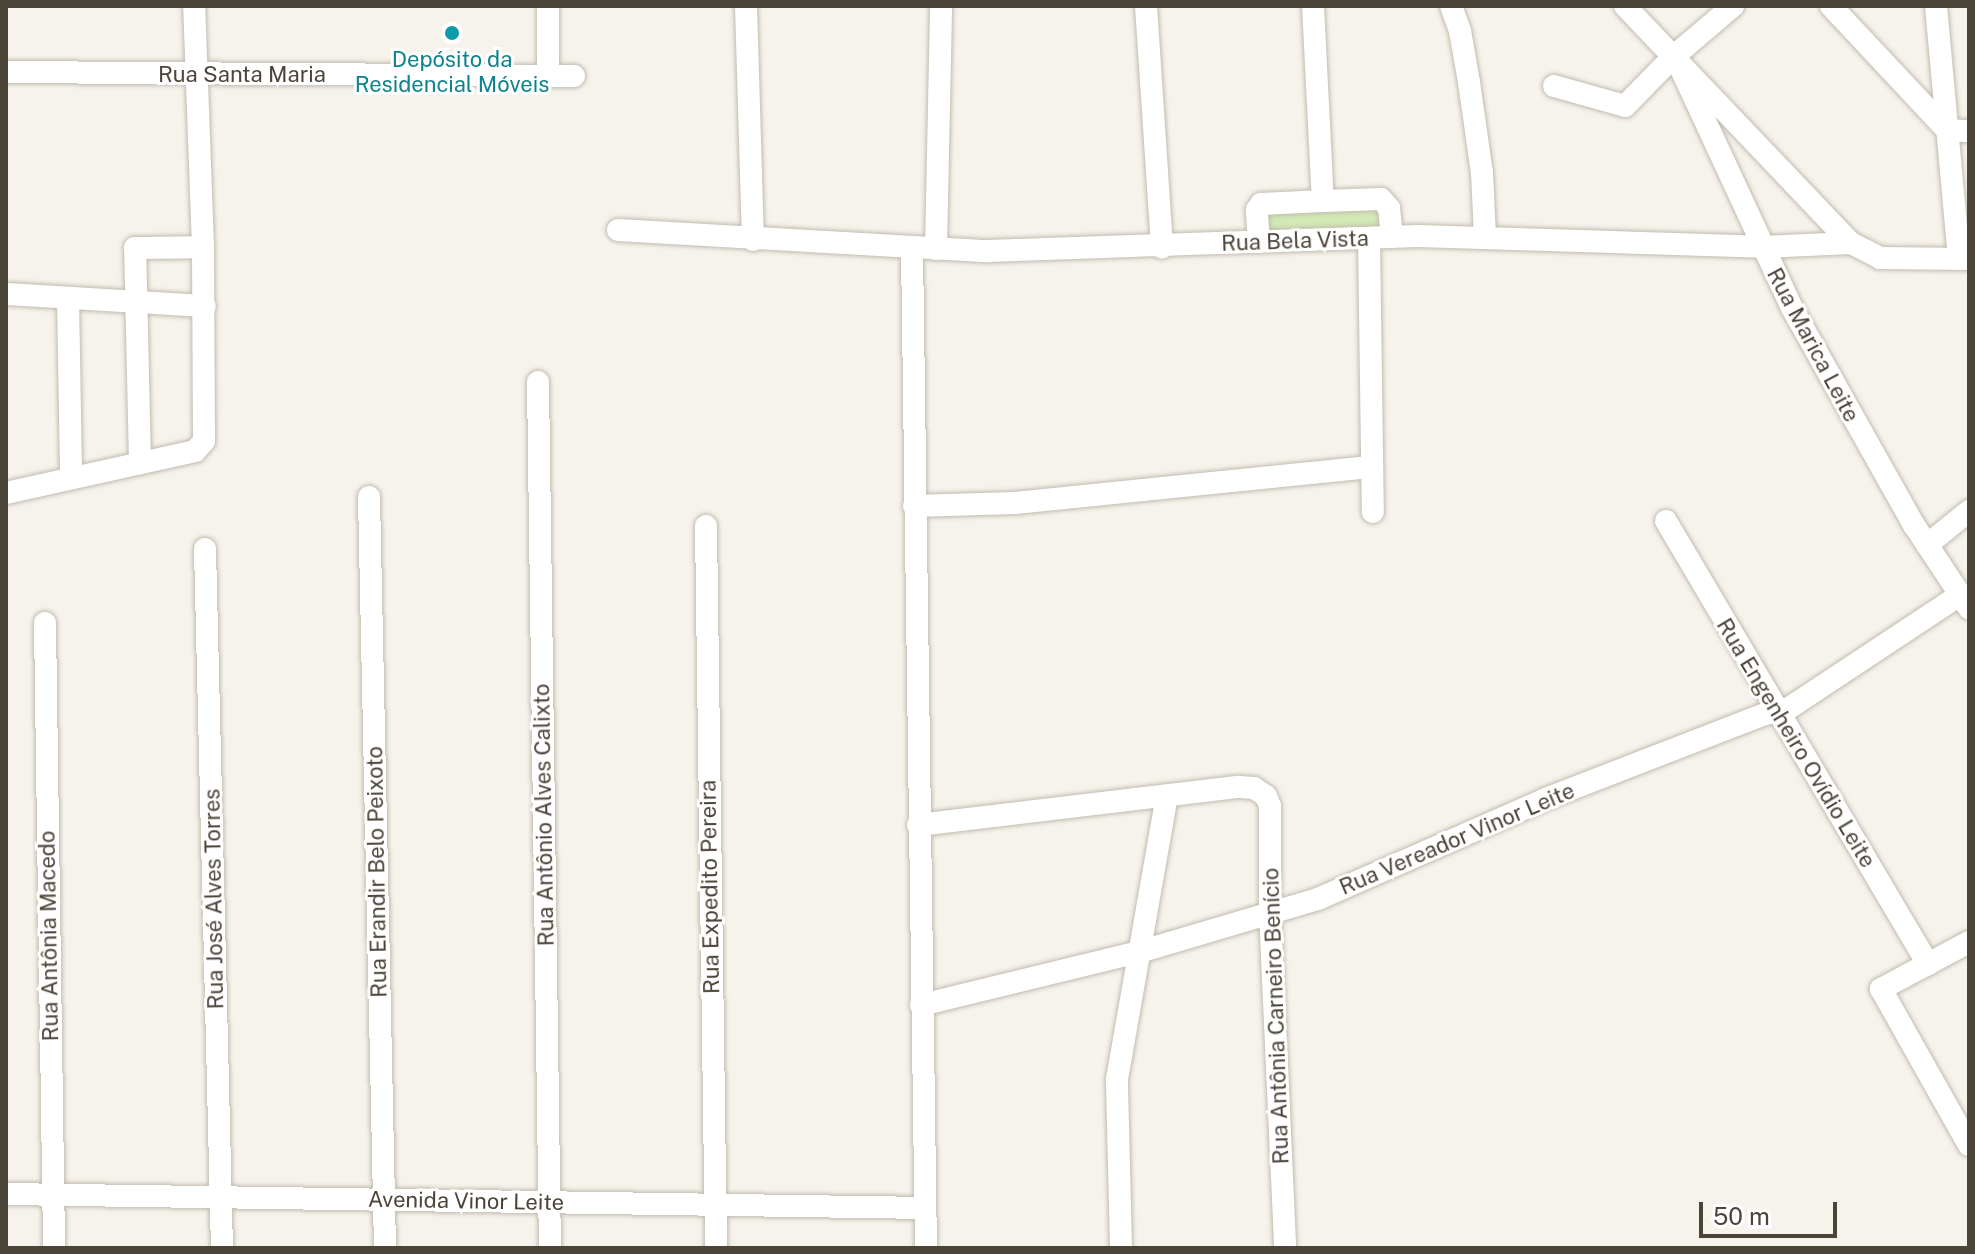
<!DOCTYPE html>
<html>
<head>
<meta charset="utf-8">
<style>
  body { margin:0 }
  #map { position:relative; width:1975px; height:1254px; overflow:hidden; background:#f6f3ec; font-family:"Public Sans",sans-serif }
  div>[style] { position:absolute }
  .green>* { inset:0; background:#d2eab5 }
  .roads { filter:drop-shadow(0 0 2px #c2bbae) drop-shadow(0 0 2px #c2bbae) }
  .minor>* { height:22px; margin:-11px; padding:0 11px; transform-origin:11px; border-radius:11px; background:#fff }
  .dots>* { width:22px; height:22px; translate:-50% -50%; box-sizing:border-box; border:4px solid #fff; border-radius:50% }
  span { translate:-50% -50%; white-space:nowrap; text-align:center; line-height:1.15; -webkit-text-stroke:6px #fff; paint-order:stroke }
  .culture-label { font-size:22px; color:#0d838f }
  .street-label { font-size:22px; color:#4b4439 }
  .frame { position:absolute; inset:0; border:8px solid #4b4439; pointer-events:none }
  .scale { position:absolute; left:1699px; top:1202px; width:138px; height:36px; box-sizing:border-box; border:4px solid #4b4439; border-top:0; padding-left:10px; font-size:24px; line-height:28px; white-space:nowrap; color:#4b4439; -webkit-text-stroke:6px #fff; paint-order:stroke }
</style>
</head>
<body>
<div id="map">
  <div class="green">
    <div style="clip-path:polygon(1379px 206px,1385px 229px,1266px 238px,1265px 211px)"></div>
  </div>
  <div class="roads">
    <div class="minor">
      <div style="left:746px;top:6px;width:234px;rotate:88.3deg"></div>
      <div style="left:1146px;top:6px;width:242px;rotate:86.2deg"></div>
      <div style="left:1313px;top:6px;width:195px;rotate:87.1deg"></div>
      <div style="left:1451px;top:6px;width:27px;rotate:70deg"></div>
      <div style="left:1460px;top:31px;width:52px;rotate:80deg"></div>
      <div style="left:1469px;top:82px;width:92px;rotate:81.9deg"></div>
      <div style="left:1482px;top:173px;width:64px;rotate:87.3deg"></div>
      <div style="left:1625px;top:6px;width:327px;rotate:46.4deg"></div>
      <div style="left:1831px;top:6px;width:170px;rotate:46.9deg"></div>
      <div style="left:1947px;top:130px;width:22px;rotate:3deg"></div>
      <div style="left:1936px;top:6px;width:254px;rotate:84.8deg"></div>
      <div style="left:1681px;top:69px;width:264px;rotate:65.1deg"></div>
      <div style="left:1792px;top:308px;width:249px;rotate:60.7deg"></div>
      <div style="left:1914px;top:525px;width:100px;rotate:56.5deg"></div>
      <div style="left:6px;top:72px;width:568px;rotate:0.4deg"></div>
      <div style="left:548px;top:75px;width:69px;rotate:-90deg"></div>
      <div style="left:1554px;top:86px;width:74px;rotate:15.7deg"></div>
      <div style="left:1625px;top:106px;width:69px;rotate:-45.6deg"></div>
      <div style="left:1673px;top:57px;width:79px;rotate:-40.4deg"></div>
      <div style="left:618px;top:230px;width:370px;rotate:3.3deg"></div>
      <div style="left:987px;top:251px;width:431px;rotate:-2deg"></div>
      <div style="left:1418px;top:236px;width:344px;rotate:1.8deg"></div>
      <div style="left:1762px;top:247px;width:89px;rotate:-2.6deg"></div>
      <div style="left:1851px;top:243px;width:33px;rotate:27deg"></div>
      <div style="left:1880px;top:258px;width:89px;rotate:0.6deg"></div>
      <div style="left:1369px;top:238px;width:274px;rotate:89.2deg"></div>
      <div style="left:1259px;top:242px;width:32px;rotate:-94deg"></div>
      <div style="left:1257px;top:210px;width:7px;rotate:-56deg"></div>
      <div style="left:1261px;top:204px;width:62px;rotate:-2.8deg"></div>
      <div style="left:1323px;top:201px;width:58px;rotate:-2deg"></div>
      <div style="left:1381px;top:199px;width:12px;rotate:48deg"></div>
      <div style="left:1389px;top:208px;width:29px;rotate:84deg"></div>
      <div style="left:912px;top:249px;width:999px;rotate:89.2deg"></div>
      <div style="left:936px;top:249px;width:243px;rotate:-88.8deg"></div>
      <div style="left:6px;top:294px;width:199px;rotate:3.5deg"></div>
      <div style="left:68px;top:299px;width:178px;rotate:89deg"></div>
      <div style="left:538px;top:382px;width:866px;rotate:89.21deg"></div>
      <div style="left:140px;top:463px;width:215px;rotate:-91.3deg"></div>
      <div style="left:135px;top:248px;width:68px;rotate:-0.8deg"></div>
      <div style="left:6px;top:493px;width:194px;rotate:-12.5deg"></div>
      <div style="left:195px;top:451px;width:13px;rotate:-48deg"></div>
      <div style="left:204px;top:441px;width:194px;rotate:-90.3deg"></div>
      <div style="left:203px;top:247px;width:241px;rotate:-92.1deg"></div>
      <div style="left:369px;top:497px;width:751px;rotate:88.78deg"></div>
      <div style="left:914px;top:506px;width:101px;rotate:-1.7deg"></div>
      <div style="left:1015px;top:503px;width:359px;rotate:-5.8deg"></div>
      <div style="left:1666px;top:521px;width:515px;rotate:59.4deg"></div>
      <div style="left:706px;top:526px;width:722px;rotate:89.21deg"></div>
      <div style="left:1927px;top:545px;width:54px;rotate:-39deg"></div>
      <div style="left:205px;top:549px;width:699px;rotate:88.61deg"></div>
      <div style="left:45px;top:623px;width:625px;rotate:89.17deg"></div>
      <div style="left:918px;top:825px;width:323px;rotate:-6.8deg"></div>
      <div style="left:1239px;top:787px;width:15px;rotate:4deg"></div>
      <div style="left:1254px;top:788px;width:14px;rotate:34deg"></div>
      <div style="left:1266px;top:796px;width:11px;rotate:68deg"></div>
      <div style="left:1270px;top:806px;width:107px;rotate:90deg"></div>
      <div style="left:1270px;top:913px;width:335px;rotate:87.4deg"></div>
      <div style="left:1969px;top:942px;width:100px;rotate:151.9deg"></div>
      <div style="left:1881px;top:989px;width:179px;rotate:60.6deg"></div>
      <div style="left:921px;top:1005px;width:224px;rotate:-13.7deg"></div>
      <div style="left:1139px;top:952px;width:187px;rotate:-16.5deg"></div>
      <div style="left:1318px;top:899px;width:246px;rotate:-23.7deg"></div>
      <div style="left:1543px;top:800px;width:238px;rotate:-21.2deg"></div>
      <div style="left:1765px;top:714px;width:21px;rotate:-11deg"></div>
      <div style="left:1786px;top:710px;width:209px;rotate:-33.5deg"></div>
      <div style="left:6px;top:1194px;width:919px;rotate:0.87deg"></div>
      <div style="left:1121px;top:1248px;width:169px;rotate:-91.4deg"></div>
      <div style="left:1117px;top:1079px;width:288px;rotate:-80deg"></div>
    </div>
  </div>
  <div class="dots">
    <div style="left:452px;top:33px;background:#0f9aa8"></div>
  </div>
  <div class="culture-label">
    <span style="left:452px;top:72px">Depósito da<br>Residencial Móveis</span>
  </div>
  <div class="street-label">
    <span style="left:242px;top:75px">Rua Santa Maria</span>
    <span style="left:1295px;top:241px;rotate:-2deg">Rua Bela Vista</span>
    <span style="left:1813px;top:345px;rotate:62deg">Rua Marica Leite</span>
    <span style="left:1796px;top:743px;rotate:59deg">Rua Engenheiro Ovídio Leite</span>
    <span style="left:544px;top:815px;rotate:-91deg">Rua Antônio Alves Calixto</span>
    <span style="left:1457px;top:839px;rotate:-23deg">Rua Vereador Vinor Leite</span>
    <span style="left:377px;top:872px;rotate:-91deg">Rua Erandir Belo Peixoto</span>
    <span style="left:710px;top:887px;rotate:-91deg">Rua Expedito Pereira</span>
    <span style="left:214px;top:899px;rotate:-91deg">Rua José Alves Torres</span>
    <span style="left:49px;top:936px;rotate:-91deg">Rua Antônia Macedo</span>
    <span style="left:1276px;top:1016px;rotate:-92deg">Rua Antônia Carneiro Benício</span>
    <span style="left:466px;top:1201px;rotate:1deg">Avenida Vinor Leite</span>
  </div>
  <div class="frame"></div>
  <div class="scale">50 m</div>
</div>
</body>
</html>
